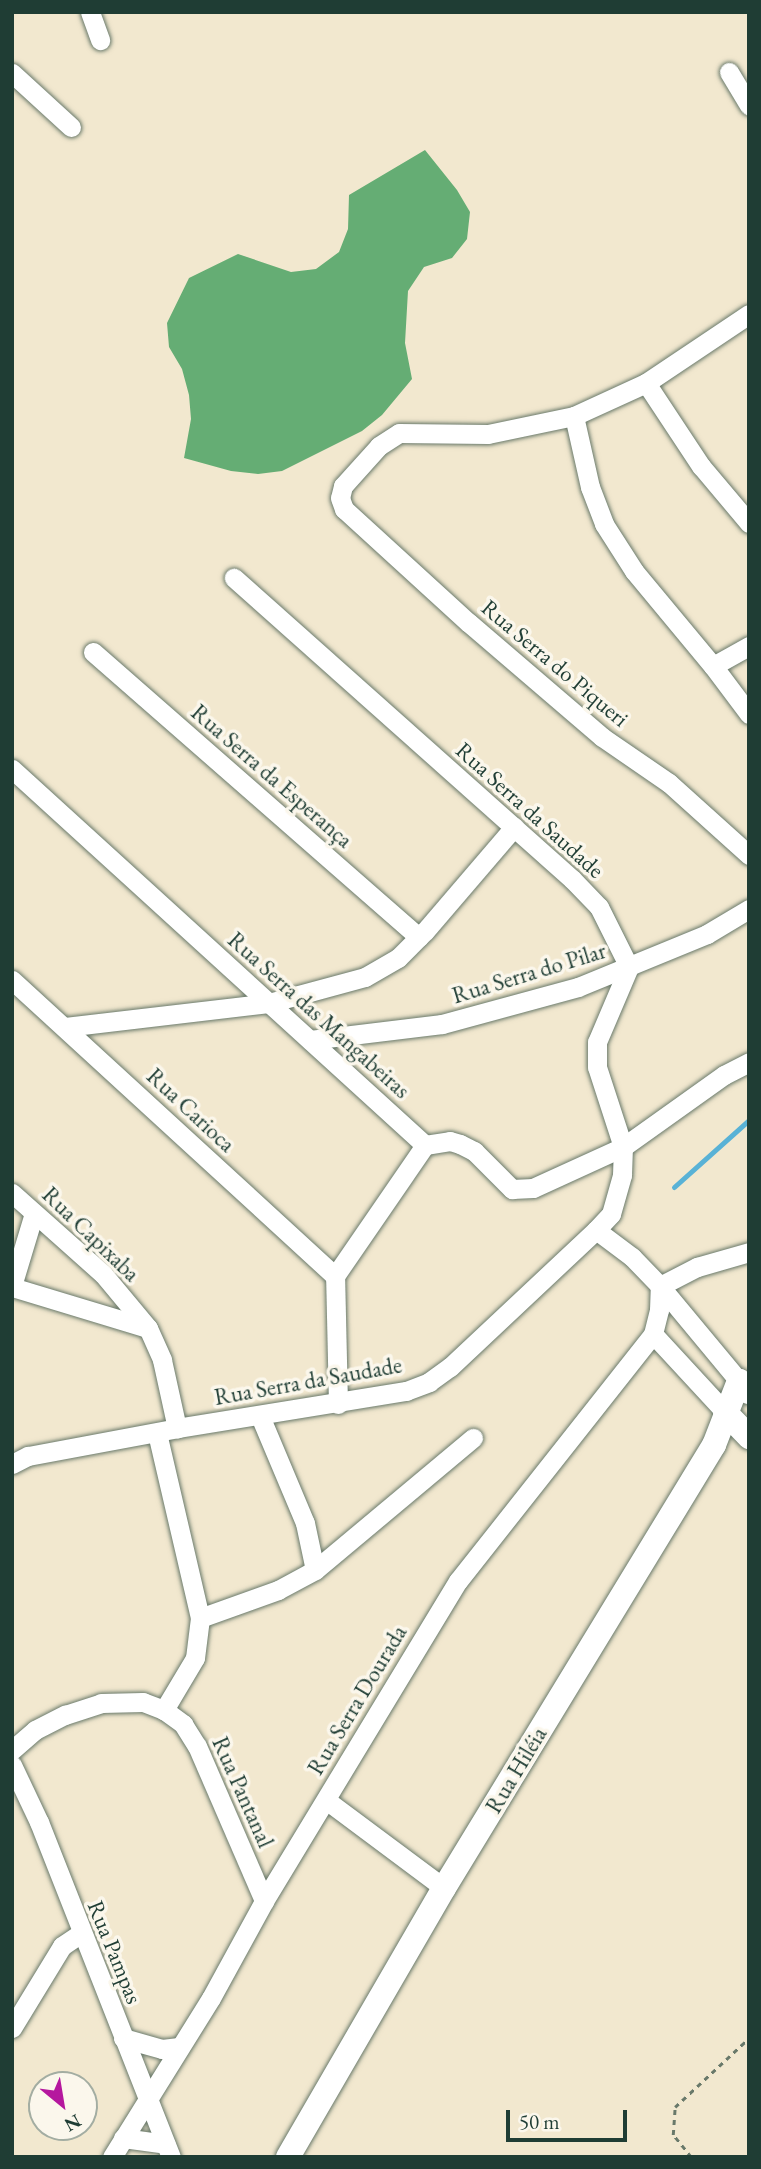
<!DOCTYPE html>
<html>
<head>
<meta charset="utf-8">
<style>
  body { margin:0 }
  #map { position:relative; width:761px; height:2169px; overflow:hidden; background:#f2e8cf; font-family:"EB Garamond",serif }
  div>[style] { position:absolute }
  .forest>* { inset:0; background:#65ad74 }
  .stream>* { height:5px; margin:-2.5px; padding:0 2.5px; transform-origin:2.5px; border-radius:2.5px; background:#59b2d6 }
  .path>* { height:2.5px; margin-top:-1.25px; transform-origin:0; background:repeating-linear-gradient(90deg,#69796a 0 5px,transparent 0 10px) }
  .roads { filter:drop-shadow(0 0 2px #69796a) drop-shadow(0 0 2px #69796a) }
  .minor>* { height:19px; margin:-9.5px; padding:0 9.5px; transform-origin:9.5px; border-radius:9.5px; background:#fff }
  .major>* { height:24px; margin:-12px; padding:0 12px; transform-origin:12px; border-radius:12px; background:#fff }
  span { translate:-50% -50%; white-space:nowrap; text-align:center; line-height:1.15; -webkit-text-stroke:7px #fbf7ec; paint-order:stroke }
  .street-label { font-size:23px; color:#1f3d34 }
  .frame { position:absolute; inset:0; border:14px solid #1f3d34; pointer-events:none }
  .north { position:absolute; left:28px; top:2071px; width:70px; height:70px; box-sizing:border-box; background:#fbf7ec; border:2px solid #a3ada2; border-radius:50%; rotate:150deg; font-size:19px; font-weight:700; line-height:28px; text-align:center; color:#1f3d34 }
  .north::after { content:''; display:block; margin:auto; width:24px; height:32px; background:#b5179e; clip-path:polygon(50% 0,100% 100%,50% 72%,0 100%) }
  .scale { position:absolute; left:506px; top:2110px; width:121px; height:32px; box-sizing:border-box; border:4px solid #1f3d34; border-top:0; padding-left:9px; font-size:21px; line-height:24px; white-space:nowrap; color:#1f3d34; -webkit-text-stroke:5px #fbf7ec; paint-order:stroke }
</style>
</head>
<body>
<div id="map">
  <div class="forest">
    <div style="clip-path:polygon(425px 150px,457px 190px,470px 212px,467px 239px,452px 258px,424px 267px,408px 291px,405px 343px,412px 379px,382px 415px,362px 431px,282px 471px,258px 474px,231px 471px,184px 458px,191px 419px,189px 395px,182px 369px,169px 347px,167px 323px,189px 278px,238px 254px,291px 272px,316px 269px,339px 252px,348px 229px,349px 195px)"></div>
  </div>
  <div class="stream">
    <div style="left:674px;top:1187px;width:101px;rotate:-41.8deg"></div>
  </div>
  <div class="path">
    <div style="left:691px;top:2157px;width:28px;rotate:-129deg"></div>
    <div style="left:673px;top:2135px;width:28px;rotate:-86deg"></div>
    <div style="left:675px;top:2107px;width:101px;rotate:-43deg"></div>
  </div>
  <div class="roads">
    <div class="minor">
      <div style="left:90px;top:12px;width:30px;rotate:70deg"></div>
      <div style="left:729px;top:72px;width:39px;rotate:59deg"></div>
      <div style="left:12px;top:73px;width:80px;rotate:42.5deg"></div>
      <div style="left:749px;top:314px;width:124px;rotate:146.2deg"></div>
      <div style="left:646px;top:383px;width:79px;rotate:155.4deg"></div>
      <div style="left:574px;top:416px;width:88px;rotate:168.2deg"></div>
      <div style="left:488px;top:434px;width:89px;rotate:-179.4deg"></div>
      <div style="left:399px;top:433px;width:24px;rotate:147deg"></div>
      <div style="left:379px;top:446px;width:54px;rotate:132deg"></div>
      <div style="left:343px;top:486px;width:12px;rotate:104deg"></div>
      <div style="left:340px;top:498px;width:12px;rotate:70deg"></div>
      <div style="left:344px;top:509px;width:169px;rotate:42.4deg"></div>
      <div style="left:469px;top:623px;width:175px;rotate:40.6deg"></div>
      <div style="left:602px;top:737px;width:81px;rotate:34.5deg"></div>
      <div style="left:669px;top:783px;width:108px;rotate:42deg"></div>
      <div style="left:646px;top:383px;width:100px;rotate:56.5deg"></div>
      <div style="left:701px;top:466px;width:75px;rotate:49.9deg"></div>
      <div style="left:574px;top:416px;width:73px;rotate:77.3deg"></div>
      <div style="left:590px;top:487px;width:40px;rotate:69deg"></div>
      <div style="left:604px;top:524px;width:56px;rotate:57.4deg"></div>
      <div style="left:634px;top:571px;width:124px;rotate:50.3deg"></div>
      <div style="left:713px;top:666px;width:60px;rotate:53.1deg"></div>
      <div style="left:93px;top:652px;width:433px;rotate:41.2deg"></div>
      <div style="left:713px;top:666px;width:41px;rotate:-29.1deg"></div>
      <div style="left:12px;top:769px;width:559px;rotate:42.32deg"></div>
      <div style="left:12px;top:980px;width:438px;rotate:42.5deg"></div>
      <div style="left:65px;top:1027px;width:205px;rotate:-6.7deg"></div>
      <div style="left:269px;top:1003px;width:99px;rotate:-15.2deg"></div>
      <div style="left:365px;top:977px;width:38px;rotate:-30deg"></div>
      <div style="left:398px;top:958px;width:38px;rotate:-45deg"></div>
      <div style="left:425px;top:931px;width:137px;rotate:-49.4deg"></div>
      <div style="left:310px;top:1040px;width:133px;rotate:-6.9deg"></div>
      <div style="left:442px;top:1024px;width:141px;rotate:-15.2deg"></div>
      <div style="left:578px;top:987px;width:139px;rotate:-22.3deg"></div>
      <div style="left:707px;top:934px;width:49px;rotate:-30.8deg"></div>
      <div style="left:425px;top:1145px;width:25px;rotate:-9deg"></div>
      <div style="left:450px;top:1141px;width:10px;rotate:17deg"></div>
      <div style="left:460px;top:1144px;width:16px;rotate:27deg"></div>
      <div style="left:474px;top:1151px;width:54px;rotate:45deg"></div>
      <div style="left:512px;top:1189px;width:21px;rotate:-3deg"></div>
      <div style="left:533px;top:1188px;width:99px;rotate:-24.5deg"></div>
      <div style="left:623px;top:1147px;width:124px;rotate:-35.5deg"></div>
      <div style="left:724px;top:1075px;width:28px;rotate:-27deg"></div>
      <div style="left:12px;top:1193px;width:122px;rotate:41.7deg"></div>
      <div style="left:103px;top:1274px;width:70px;rotate:50.2deg"></div>
      <div style="left:148px;top:1328px;width:35px;rotate:66deg"></div>
      <div style="left:162px;top:1360px;width:70px;rotate:77.6deg"></div>
      <div style="left:596px;top:1230px;width:45px;rotate:36.9deg"></div>
      <div style="left:632px;top:1257px;width:40px;rotate:46deg"></div>
      <div style="left:660px;top:1286px;width:124px;rotate:50.3deg"></div>
      <div style="left:12px;top:1286px;width:76px;rotate:-73.2deg"></div>
      <div style="left:660px;top:1286px;width:42px;rotate:-27.2deg"></div>
      <div style="left:697px;top:1267px;width:54px;rotate:-16.1deg"></div>
      <div style="left:12px;top:1287px;width:142px;rotate:16.8deg"></div>
      <div style="left:653px;top:1334px;width:106px;rotate:47.3deg"></div>
      <div style="left:338px;top:1404px;width:128px;rotate:-91.3deg"></div>
      <div style="left:335px;top:1276px;width:159px;rotate:-55.5deg"></div>
      <div style="left:260px;top:1416px;width:116px;rotate:67.2deg"></div>
      <div style="left:305px;top:1523px;width:48px;rotate:78deg"></div>
      <div style="left:157px;top:1433px;width:190px;rotate:76.9deg"></div>
      <div style="left:200px;top:1618px;width:40px;rotate:97.1deg"></div>
      <div style="left:195px;top:1658px;width:61px;rotate:120.8deg"></div>
      <div style="left:12px;top:1464px;width:18px;rotate:-27deg"></div>
      <div style="left:28px;top:1456px;width:152px;rotate:-10.6deg"></div>
      <div style="left:177px;top:1428px;width:232px;rotate:-9.2deg"></div>
      <div style="left:406px;top:1391px;width:25px;rotate:-21deg"></div>
      <div style="left:429px;top:1382px;width:26px;rotate:-36deg"></div>
      <div style="left:450px;top:1367px;width:200px;rotate:-43.2deg"></div>
      <div style="left:596px;top:1230px;width:22px;rotate:-47deg"></div>
      <div style="left:611px;top:1214px;width:41px;rotate:-74.2deg"></div>
      <div style="left:622px;top:1175px;width:28px;rotate:-88deg"></div>
      <div style="left:623px;top:1147px;width:84px;rotate:-108deg"></div>
      <div style="left:597px;top:1067px;width:25px;rotate:-90deg"></div>
      <div style="left:597px;top:1042px;width:82px;rotate:-66.9deg"></div>
      <div style="left:629px;top:967px;width:67px;rotate:-116.6deg"></div>
      <div style="left:599px;top:907px;width:39px;rotate:-134deg"></div>
      <div style="left:572px;top:879px;width:453px;rotate:-138.3deg"></div>
      <div style="left:200px;top:1618px;width:83px;rotate:-19.7deg"></div>
      <div style="left:278px;top:1590px;width:42px;rotate:-28.4deg"></div>
      <div style="left:315px;top:1570px;width:206px;rotate:-39.9deg"></div>
      <div style="left:12px;top:1750px;width:30px;rotate:-41deg"></div>
      <div style="left:35px;top:1730px;width:34px;rotate:-27deg"></div>
      <div style="left:65px;top:1715px;width:38px;rotate:-18deg"></div>
      <div style="left:101px;top:1703px;width:42px;rotate:-1.4deg"></div>
      <div style="left:143px;top:1702px;width:22px;rotate:21deg"></div>
      <div style="left:164px;top:1710px;width:24px;rotate:36deg"></div>
      <div style="left:183px;top:1724px;width:26px;rotate:58deg"></div>
      <div style="left:197px;top:1746px;width:169px;rotate:66.6deg"></div>
      <div style="left:12px;top:1765px;width:63px;rotate:64.7deg"></div>
      <div style="left:39px;top:1822px;width:360px;rotate:68.5deg"></div>
      <div style="left:326px;top:1800px;width:147px;rotate:36.7deg"></div>
      <div style="left:12px;top:2028px;width:96px;rotate:-58.6deg"></div>
      <div style="left:62px;top:1946px;width:23px;rotate:-34deg"></div>
      <div style="left:123px;top:2038px;width:41px;rotate:15.8deg"></div>
      <div style="left:162px;top:2049px;width:17px;rotate:-7deg"></div>
      <div style="left:123px;top:2138px;width:43px;rotate:7.9deg"></div>
      <div style="left:112px;top:2157px;width:187px;rotate:-58.1deg"></div>
      <div style="left:211px;top:1998px;width:111px;rotate:-61.3deg"></div>
      <div style="left:264px;top:1901px;width:374px;rotate:-58.8deg"></div>
      <div style="left:458px;top:1581px;width:315px;rotate:-51.7deg"></div>
      <div style="left:653px;top:1334px;width:25px;rotate:-76deg"></div>
      <div style="left:659px;top:1310px;width:24px;rotate:-88deg"></div>
    </div>
    <div class="major">
      <div style="left:725px;top:1412px;width:35px;rotate:46deg"></div>
      <div style="left:288px;top:2157px;width:311px;rotate:-59.9deg"></div>
      <div style="left:444px;top:1888px;width:519px;rotate:-58.64deg"></div>
      <div style="left:714px;top:1445px;width:69px;rotate:-68.7deg"></div>
      <div style="left:739px;top:1381px;width:15px;rotate:48deg"></div>
    </div>
  </div>
  <div class="street-label">
    <span style="left:555px;top:663px;rotate:40deg">Rua Serra do Piqueri</span>
    <span style="left:272px;top:776px;rotate:41deg">Rua Serra da Esperança</span>
    <span style="left:530px;top:810px;rotate:42deg">Rua Serra da Saudade</span>
    <span style="left:529px;top:973px;rotate:-17deg">Rua Serra do Pilar</span>
    <span style="left:319px;top:1015px;rotate:42deg">Rua Serra das Mangabeiras</span>
    <span style="left:191px;top:1110px;rotate:43deg">Rua Carioca</span>
    <span style="left:91px;top:1234px;rotate:44deg">Rua Capixaba</span>
    <span style="left:308px;top:1381px;rotate:-10deg">Rua Serra da Saudade</span>
    <span style="left:357px;top:1700px;rotate:-59deg">Rua Serra Dourada</span>
    <span style="left:516px;top:1770px;rotate:-59deg">Rua Hiléia</span>
    <span style="left:243px;top:1792px;rotate:66deg">Rua Pantanal</span>
    <span style="left:115px;top:1952px;rotate:68deg">Rua Pampas</span>
  </div>
  <div class="frame"></div>
  <div class="north">N</div>
  <div class="scale">50 m</div>
</div>
</body>
</html>
